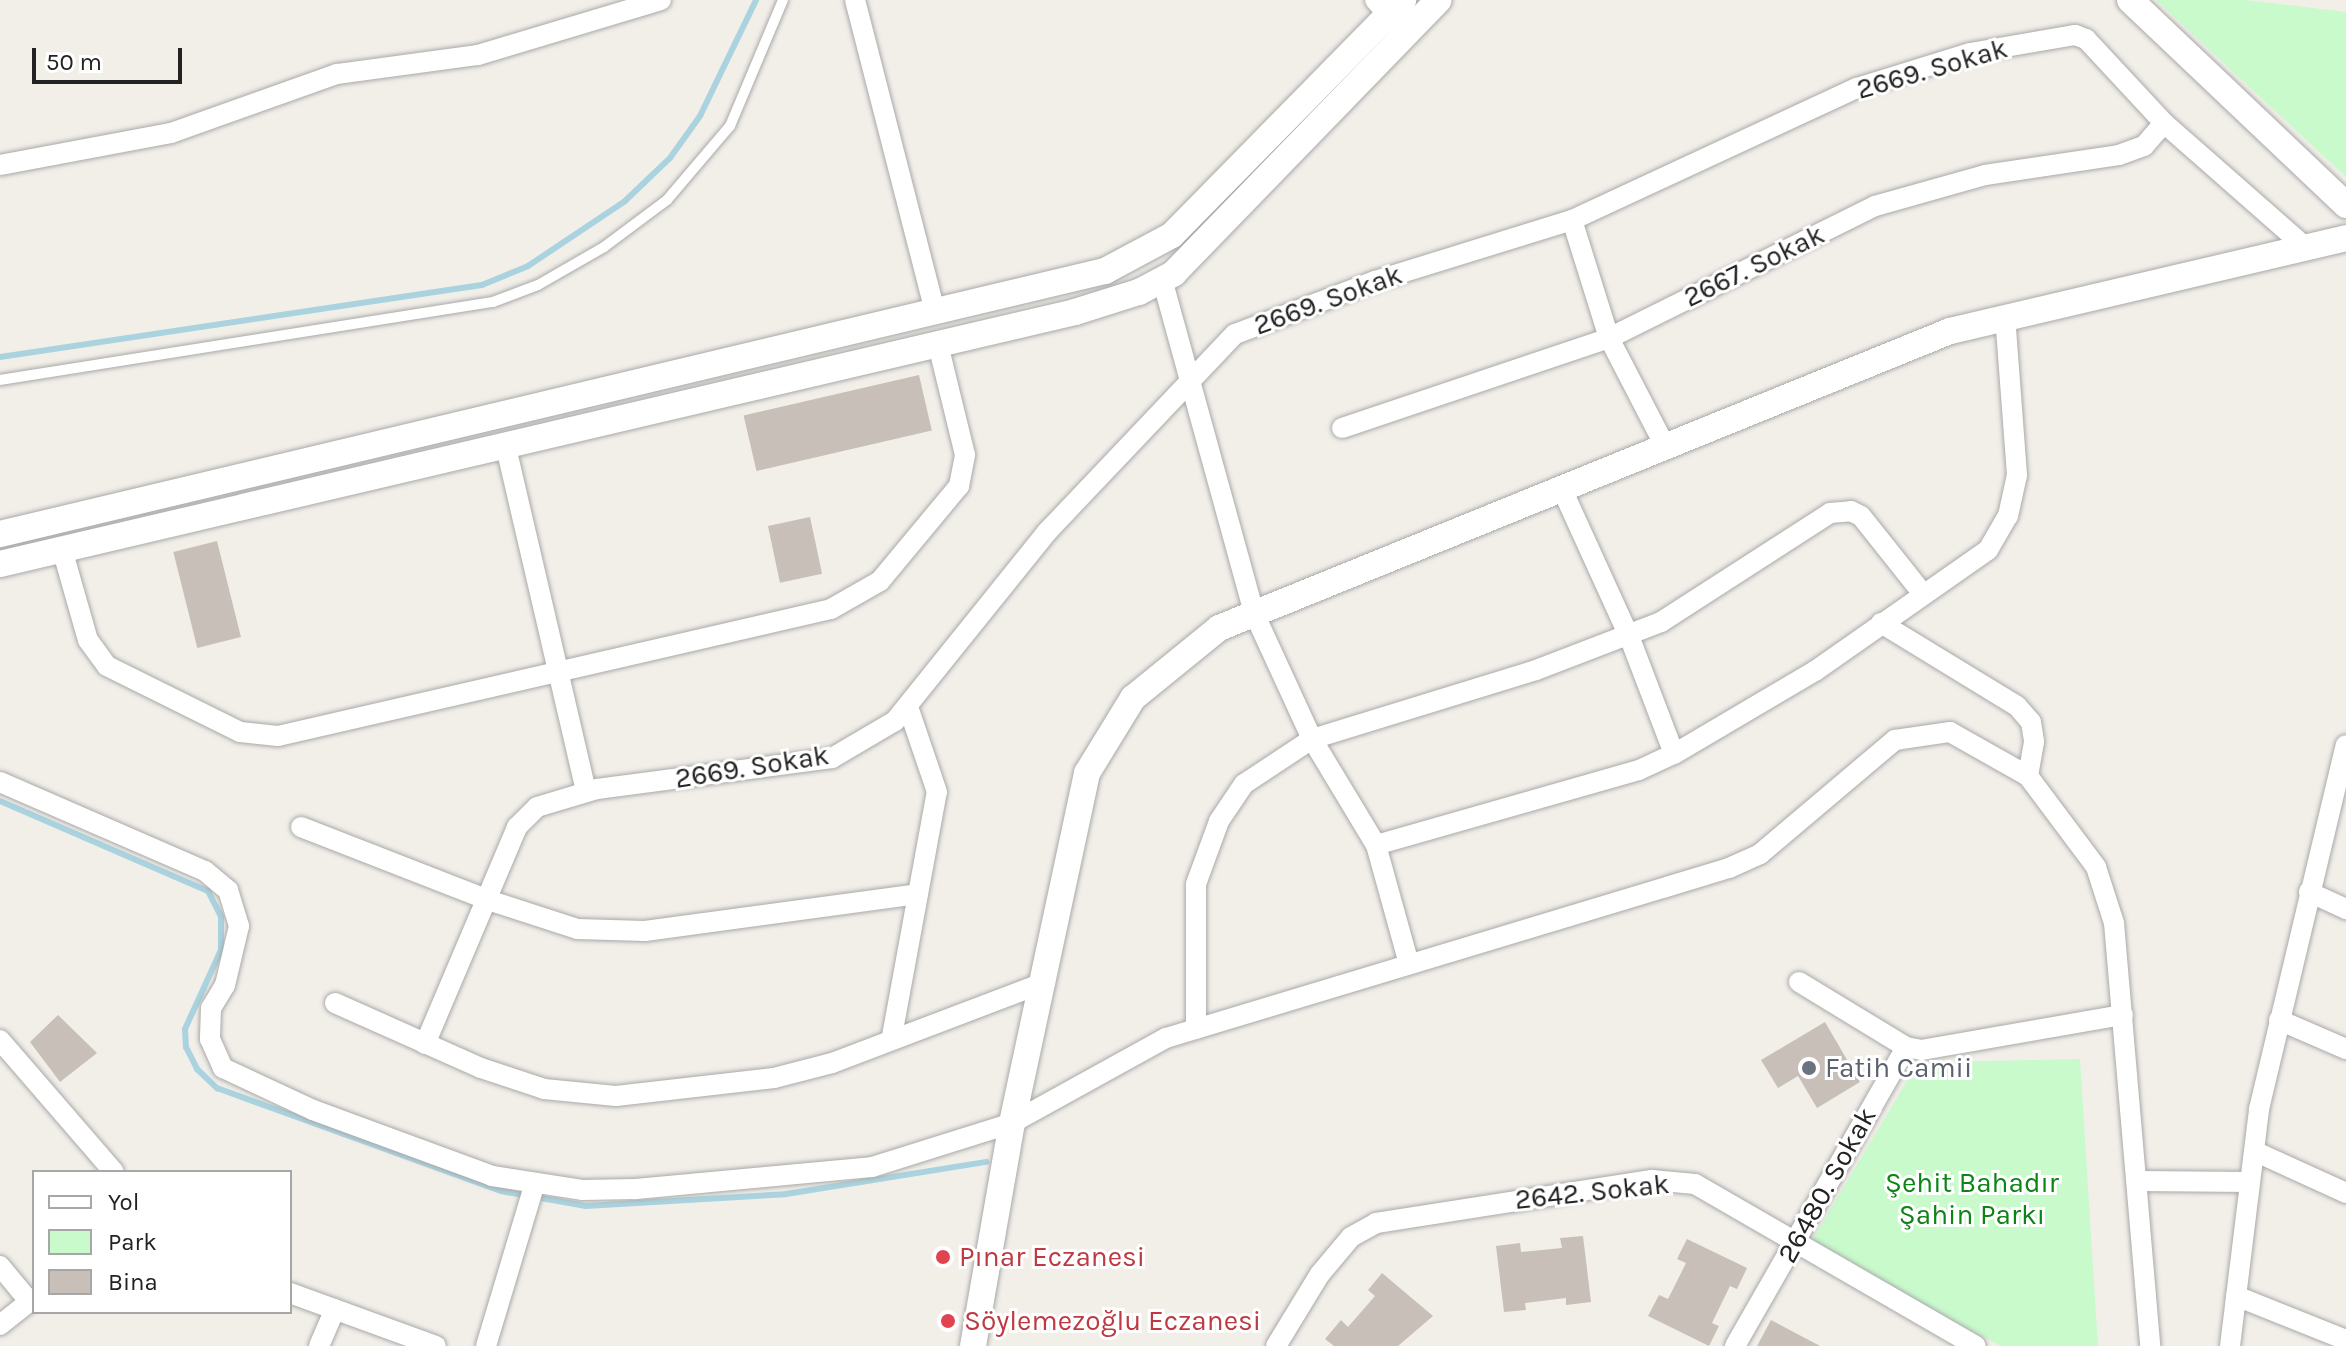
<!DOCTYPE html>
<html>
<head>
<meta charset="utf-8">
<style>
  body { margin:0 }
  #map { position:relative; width:2346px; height:1346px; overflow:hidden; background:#f2efe9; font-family:Karla,sans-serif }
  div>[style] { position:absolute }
  .park>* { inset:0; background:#c8facc }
  .stream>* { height:6px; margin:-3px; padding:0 3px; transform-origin:3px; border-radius:3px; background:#aad3df }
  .building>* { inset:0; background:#c7bfb8; transform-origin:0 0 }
  .roads { filter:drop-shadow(0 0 2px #a9a9a9) drop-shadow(0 0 2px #a9a9a9) }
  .service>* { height:10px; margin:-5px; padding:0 5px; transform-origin:5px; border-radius:5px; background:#fff }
  .minor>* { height:20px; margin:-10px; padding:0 10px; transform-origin:10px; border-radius:10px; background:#fff }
  .tertiary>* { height:26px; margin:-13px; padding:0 13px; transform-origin:13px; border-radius:13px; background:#fff }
  .dots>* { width:22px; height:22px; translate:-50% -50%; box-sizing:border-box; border:4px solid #fff; border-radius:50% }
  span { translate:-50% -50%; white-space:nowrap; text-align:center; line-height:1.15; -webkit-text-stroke:6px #fff; paint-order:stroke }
  .street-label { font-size:28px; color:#222 }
  .worship-label { font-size:28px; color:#5b616d }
  .left { translate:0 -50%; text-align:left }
  .park-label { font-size:28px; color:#0c8416 }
  .health-label { font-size:28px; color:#be3a42 }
  .legend { position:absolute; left:32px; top:1170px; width:260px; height:144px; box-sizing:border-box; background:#fff; border:2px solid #a7a7a7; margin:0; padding:10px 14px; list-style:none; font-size:24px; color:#222 }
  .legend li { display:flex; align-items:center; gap:16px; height:40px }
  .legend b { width:40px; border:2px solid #a7a7a7 }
  .scale { position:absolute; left:32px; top:48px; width:150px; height:36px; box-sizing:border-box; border:4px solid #222; border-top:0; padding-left:10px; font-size:24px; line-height:28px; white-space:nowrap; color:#222; -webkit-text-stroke:6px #fff; paint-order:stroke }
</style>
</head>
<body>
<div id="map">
  <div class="park">
    <div style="clip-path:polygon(2156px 0,2245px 0,2346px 12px,2346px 177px)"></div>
    <div style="clip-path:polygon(2080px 1059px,2098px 1346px,2001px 1346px,1808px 1247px,1914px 1069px,1936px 1062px)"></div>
  </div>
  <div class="stream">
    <div style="left:0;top:357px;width:487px;rotate:-8.5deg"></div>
    <div style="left:482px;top:285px;width:50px;rotate:-22.4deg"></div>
    <div style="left:528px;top:266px;width:117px;rotate:-33.8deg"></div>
    <div style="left:625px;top:201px;width:62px;rotate:-43.7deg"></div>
    <div style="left:670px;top:158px;width:52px;rotate:-54.5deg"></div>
    <div style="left:700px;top:116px;width:129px;rotate:-64.2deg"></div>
    <div style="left:0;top:801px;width:227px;rotate:23.4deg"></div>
    <div style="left:208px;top:891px;width:29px;rotate:63deg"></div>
    <div style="left:221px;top:917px;width:33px;rotate:90deg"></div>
    <div style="left:221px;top:950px;width:87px;rotate:114.5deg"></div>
    <div style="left:185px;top:1029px;width:18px;rotate:87deg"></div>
    <div style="left:186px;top:1047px;width:25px;rotate:63deg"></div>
    <div style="left:197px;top:1069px;width:28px;rotate:44deg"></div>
    <div style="left:217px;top:1088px;width:82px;rotate:20deg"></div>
    <div style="left:294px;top:1116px;width:220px;rotate:19.9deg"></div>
    <div style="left:501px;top:1191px;width:86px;rotate:10deg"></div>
    <div style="left:586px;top:1206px;width:200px;rotate:-3.4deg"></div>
    <div style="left:786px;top:1194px;width:203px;rotate:-9.1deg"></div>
  </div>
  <div class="building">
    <div style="left:919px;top:375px;width:57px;height:180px;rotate:77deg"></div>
    <div style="left:810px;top:517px;width:58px;height:43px;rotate:78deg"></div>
    <div style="left:217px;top:541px;width:99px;height:45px;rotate:76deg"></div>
    <div style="clip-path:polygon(58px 1015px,97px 1053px,60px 1082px,30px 1042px)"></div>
    <div style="clip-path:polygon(1825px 1022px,1860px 1082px,1817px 1108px,1798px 1076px,1778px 1088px,1761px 1060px)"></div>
    <div style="clip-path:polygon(1583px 1236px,1591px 1302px,1566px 1305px,1566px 1298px,1525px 1303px,1526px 1310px,1504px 1312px,1496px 1246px,1520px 1243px,1521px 1252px,1562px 1248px,1560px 1238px)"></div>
    <div style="clip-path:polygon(1687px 1239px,1747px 1268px,1737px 1289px,1730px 1286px,1712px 1323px,1719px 1326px,1709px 1346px,1648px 1316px,1659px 1295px,1668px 1299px,1686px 1263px,1677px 1259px)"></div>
    <div style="clip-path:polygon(1382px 1273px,1433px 1316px,1398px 1346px,1334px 1346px,1325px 1339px,1341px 1320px,1348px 1327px,1375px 1296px,1368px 1290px)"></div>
    <div style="clip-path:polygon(1771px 1320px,1820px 1346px,1757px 1346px)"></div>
  </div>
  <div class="roads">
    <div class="service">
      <div style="left:0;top:380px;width:499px;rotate:-9deg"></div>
      <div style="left:493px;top:302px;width:48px;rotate:-20.7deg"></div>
      <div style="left:538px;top:285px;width:76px;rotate:-29.9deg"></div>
      <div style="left:604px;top:247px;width:79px;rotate:-36.7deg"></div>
      <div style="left:667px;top:200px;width:97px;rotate:-49.6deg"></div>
      <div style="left:730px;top:126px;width:137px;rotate:-67.2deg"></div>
    </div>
    <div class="minor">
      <div style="left:855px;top:0;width:322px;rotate:75.6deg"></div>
      <div style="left:1375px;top:0;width:21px;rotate:47deg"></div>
      <div style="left:0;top:165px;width:174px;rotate:-10.6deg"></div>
      <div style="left:171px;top:133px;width:176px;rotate:-19.6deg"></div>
      <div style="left:337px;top:74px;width:142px;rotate:-7.7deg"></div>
      <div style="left:478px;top:55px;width:191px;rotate:-16.7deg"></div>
      <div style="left:1572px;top:220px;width:124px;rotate:72.6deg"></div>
      <div style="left:1609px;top:338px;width:119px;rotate:62.6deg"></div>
      <div style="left:1162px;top:279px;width:346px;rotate:74.6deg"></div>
      <div style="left:1254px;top:613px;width:139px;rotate:65.3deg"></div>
      <div style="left:1312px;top:739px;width:124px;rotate:58.9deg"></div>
      <div style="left:1376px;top:845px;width:123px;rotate:74.5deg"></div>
      <div style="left:1342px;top:428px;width:282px;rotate:-18.6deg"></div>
      <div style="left:1609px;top:338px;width:297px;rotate:-26.4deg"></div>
      <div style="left:1875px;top:206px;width:114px;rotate:-15.7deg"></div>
      <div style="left:1985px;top:175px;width:135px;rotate:-8.5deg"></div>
      <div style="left:2119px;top:155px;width:27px;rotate:-20deg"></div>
      <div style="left:2144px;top:146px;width:30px;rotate:-49deg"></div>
      <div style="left:505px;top:443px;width:357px;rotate:76.9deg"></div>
      <div style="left:1561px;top:487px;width:164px;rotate:65.5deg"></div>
      <div style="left:1629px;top:636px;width:126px;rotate:69.1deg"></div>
      <div style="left:62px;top:549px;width:95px;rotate:74.1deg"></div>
      <div style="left:88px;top:640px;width:32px;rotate:54deg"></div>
      <div style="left:107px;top:666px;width:148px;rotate:26.4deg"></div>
      <div style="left:240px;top:732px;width:38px;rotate:6deg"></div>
      <div style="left:278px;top:736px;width:567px;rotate:-12.93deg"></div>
      <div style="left:831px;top:609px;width:56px;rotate:-29.7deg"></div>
      <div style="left:880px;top:581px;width:124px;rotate:-50.3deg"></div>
      <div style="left:959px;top:486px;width:32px;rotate:-79deg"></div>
      <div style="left:965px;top:455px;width:114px;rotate:-103.7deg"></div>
      <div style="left:1881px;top:623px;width:159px;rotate:31.4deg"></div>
      <div style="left:2017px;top:706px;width:21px;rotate:49deg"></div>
      <div style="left:2031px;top:722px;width:20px;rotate:81deg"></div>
      <div style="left:2034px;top:742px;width:35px;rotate:100deg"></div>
      <div style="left:0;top:782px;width:223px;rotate:23.5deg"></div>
      <div style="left:205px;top:871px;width:30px;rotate:40deg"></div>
      <div style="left:228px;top:890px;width:38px;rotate:73deg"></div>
      <div style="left:239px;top:926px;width:61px;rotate:103.3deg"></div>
      <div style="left:225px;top:985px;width:27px;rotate:121deg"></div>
      <div style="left:211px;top:1008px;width:31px;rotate:92deg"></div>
      <div style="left:210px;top:1039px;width:32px;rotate:66deg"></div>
      <div style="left:223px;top:1068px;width:99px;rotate:25deg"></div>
      <div style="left:313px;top:1110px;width:191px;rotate:20.2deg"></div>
      <div style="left:492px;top:1176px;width:91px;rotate:8.8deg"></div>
      <div style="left:582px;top:1190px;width:53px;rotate:-1.1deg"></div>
      <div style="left:635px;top:1189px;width:238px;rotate:-5.3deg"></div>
      <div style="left:872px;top:1167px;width:147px;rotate:-17.4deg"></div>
      <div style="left:1012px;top:1123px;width:176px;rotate:-28.9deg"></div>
      <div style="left:1166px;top:1038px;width:588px;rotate:-16.8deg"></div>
      <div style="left:1729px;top:868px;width:34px;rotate:-24deg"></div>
      <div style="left:1760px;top:854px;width:177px;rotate:-40.2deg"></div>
      <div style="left:1895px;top:740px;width:56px;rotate:-8.3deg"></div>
      <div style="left:1950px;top:732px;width:90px;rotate:29.4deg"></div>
      <div style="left:2028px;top:776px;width:114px;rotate:53.2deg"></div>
      <div style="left:2096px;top:867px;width:59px;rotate:72.2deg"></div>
      <div style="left:2114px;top:923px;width:425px;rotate:85.1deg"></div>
      <div style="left:301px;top:827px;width:201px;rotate:21.3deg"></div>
      <div style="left:488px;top:900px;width:94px;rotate:18deg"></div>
      <div style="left:577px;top:929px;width:68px;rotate:1.7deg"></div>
      <div style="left:645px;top:931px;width:275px;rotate:-7.7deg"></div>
      <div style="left:1376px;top:845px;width:273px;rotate:-15.9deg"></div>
      <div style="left:1639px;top:770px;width:38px;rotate:-25deg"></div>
      <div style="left:1674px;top:754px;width:164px;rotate:-30.5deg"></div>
      <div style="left:1815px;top:671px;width:211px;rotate:-35deg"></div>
      <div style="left:1988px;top:550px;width:39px;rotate:-60deg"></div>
      <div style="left:2008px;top:516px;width:42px;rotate:-77.6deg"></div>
      <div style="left:2017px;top:475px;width:159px;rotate:-94.3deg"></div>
      <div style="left:2309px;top:892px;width:41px;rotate:24.7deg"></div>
      <div style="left:1799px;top:982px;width:125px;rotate:31.3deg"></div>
      <div style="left:335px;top:1003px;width:160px;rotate:24deg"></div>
      <div style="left:481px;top:1068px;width:66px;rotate:18.4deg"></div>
      <div style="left:544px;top:1089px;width:72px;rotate:5.6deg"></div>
      <div style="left:616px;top:1096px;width:159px;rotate:-6.5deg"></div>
      <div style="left:774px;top:1078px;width:60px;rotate:-14.5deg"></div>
      <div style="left:832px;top:1063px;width:228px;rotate:-20.8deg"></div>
      <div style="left:2279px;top:1020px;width:73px;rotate:23.4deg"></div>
      <div style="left:1196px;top:1029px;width:145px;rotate:-90deg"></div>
      <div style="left:1196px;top:884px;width:67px;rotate:-69.9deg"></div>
      <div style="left:1219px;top:821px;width:45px;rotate:-56deg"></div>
      <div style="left:1244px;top:784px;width:82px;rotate:-33.5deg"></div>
      <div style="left:1312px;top:739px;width:234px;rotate:-17.1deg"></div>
      <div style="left:1536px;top:670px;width:134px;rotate:-21deg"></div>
      <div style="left:1661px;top:622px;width:201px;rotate:-32.8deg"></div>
      <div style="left:1830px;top:513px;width:21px;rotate:-5deg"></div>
      <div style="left:1851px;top:511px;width:11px;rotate:27deg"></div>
      <div style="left:1861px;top:516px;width:100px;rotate:51.5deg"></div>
      <div style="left:892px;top:1036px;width:248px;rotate:-79.6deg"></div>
      <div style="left:937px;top:792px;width:90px;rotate:-108.8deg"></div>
      <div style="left:0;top:1040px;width:174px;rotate:49.2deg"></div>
      <div style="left:425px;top:1044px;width:236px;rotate:-67deg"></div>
      <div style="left:517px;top:827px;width:28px;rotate:-45deg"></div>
      <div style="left:537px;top:807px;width:63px;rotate:-16.7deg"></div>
      <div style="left:597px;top:789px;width:237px;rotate:-7.5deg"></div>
      <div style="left:832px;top:758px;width:73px;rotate:-30.4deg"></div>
      <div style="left:895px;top:721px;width:241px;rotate:-51.2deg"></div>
      <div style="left:1046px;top:533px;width:274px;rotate:-46.5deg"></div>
      <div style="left:1235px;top:334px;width:150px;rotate:-20.7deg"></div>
      <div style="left:1375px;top:281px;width:206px;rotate:-17.2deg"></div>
      <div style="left:1572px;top:220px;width:314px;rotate:-24.9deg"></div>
      <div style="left:1857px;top:88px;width:118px;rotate:-17.2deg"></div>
      <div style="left:1970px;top:53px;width:107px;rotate:-9.7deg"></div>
      <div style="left:2075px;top:35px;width:12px;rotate:20deg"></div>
      <div style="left:2086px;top:39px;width:115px;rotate:47.1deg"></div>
      <div style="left:2164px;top:123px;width:186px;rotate:41.3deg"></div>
      <div style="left:2254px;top:1151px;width:101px;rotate:24.5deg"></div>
      <div style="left:2138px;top:1181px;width:112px;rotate:0.5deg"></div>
      <div style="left:0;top:1266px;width:45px;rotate:50.4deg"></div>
      <div style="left:290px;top:1293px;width:155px;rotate:20deg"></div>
      <div style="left:2236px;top:1296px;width:118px;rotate:21.8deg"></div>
      <div style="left:0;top:1325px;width:43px;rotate:-38.5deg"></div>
      <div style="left:319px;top:1346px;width:40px;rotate:-66.6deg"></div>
      <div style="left:486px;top:1346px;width:170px;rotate:-73.3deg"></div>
      <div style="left:1276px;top:1346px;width:84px;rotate:-58.6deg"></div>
      <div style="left:1320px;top:1274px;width:48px;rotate:-50deg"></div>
      <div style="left:1351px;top:1237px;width:29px;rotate:-29deg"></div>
      <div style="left:1376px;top:1223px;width:279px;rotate:-8.9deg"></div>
      <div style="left:1652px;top:1180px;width:43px;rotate:5.3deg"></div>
      <div style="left:1695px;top:1184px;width:324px;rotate:30deg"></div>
      <div style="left:1735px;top:1346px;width:344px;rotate:-60.2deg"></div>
      <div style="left:1906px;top:1047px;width:16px;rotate:11deg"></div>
      <div style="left:1922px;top:1050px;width:204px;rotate:-9.9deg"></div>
      <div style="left:2230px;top:1346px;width:239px;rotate:-83deg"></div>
      <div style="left:2259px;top:1109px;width:374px;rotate:-76.6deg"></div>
    </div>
    <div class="tertiary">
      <div style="left:2130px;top:0;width:298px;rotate:43.5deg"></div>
      <div style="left:0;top:534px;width:1136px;rotate:-13.39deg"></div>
      <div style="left:1105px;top:271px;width:76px;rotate:-28.2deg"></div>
      <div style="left:1172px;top:235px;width:330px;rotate:-45.5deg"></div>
      <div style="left:0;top:564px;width:1104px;rotate:-13.19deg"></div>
      <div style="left:1075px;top:312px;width:67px;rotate:-17.4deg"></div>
      <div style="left:1139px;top:292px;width:40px;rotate:-28deg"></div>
      <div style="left:1174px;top:273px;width:380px;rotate:-45.9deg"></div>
      <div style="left:973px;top:1346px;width:226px;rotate:-80.1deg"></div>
      <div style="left:1012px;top:1123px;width:358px;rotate:-77.9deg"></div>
      <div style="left:1087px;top:773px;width:88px;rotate:-58.5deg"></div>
      <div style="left:1133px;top:698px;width:111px;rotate:-39.1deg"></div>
      <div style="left:1219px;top:628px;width:789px;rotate:-22.11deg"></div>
      <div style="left:1950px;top:331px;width:407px;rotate:-13.2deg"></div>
    </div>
  </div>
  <div class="dots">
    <div style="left:1809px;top:1068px;background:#6b7280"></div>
    <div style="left:943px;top:1257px;background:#e0444e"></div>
    <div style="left:948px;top:1321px;background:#e0444e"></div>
  </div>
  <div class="street-label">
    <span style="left:1932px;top:69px;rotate:-16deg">2669. Sokak</span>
    <span style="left:1754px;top:266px;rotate:-26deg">2667. Sokak</span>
    <span style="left:1328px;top:300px;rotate:-20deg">2669. Sokak</span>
    <span style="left:752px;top:767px;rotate:-9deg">2669. Sokak</span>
    <span style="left:1827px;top:1185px;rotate:-61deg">26480. Sokak</span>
    <span style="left:1592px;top:1192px;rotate:-6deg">2642. Sokak</span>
  </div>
  <div class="worship-label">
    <span class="left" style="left:1825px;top:1068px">Fatih Camii</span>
  </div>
  <div class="park-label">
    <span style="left:1972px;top:1199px">Şehit Bahadır<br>Şahin Parkı</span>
  </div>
  <div class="health-label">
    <span class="left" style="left:959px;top:1257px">Pınar Eczanesi</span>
    <span class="left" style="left:964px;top:1321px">Söylemezoğlu Eczanesi</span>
  </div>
  <ul class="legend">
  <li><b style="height:10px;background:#fff"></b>Yol</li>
  <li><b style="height:22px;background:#c8facc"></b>Park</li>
  <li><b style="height:22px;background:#c7bfb8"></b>Bina</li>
  </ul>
  <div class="scale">50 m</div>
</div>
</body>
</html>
